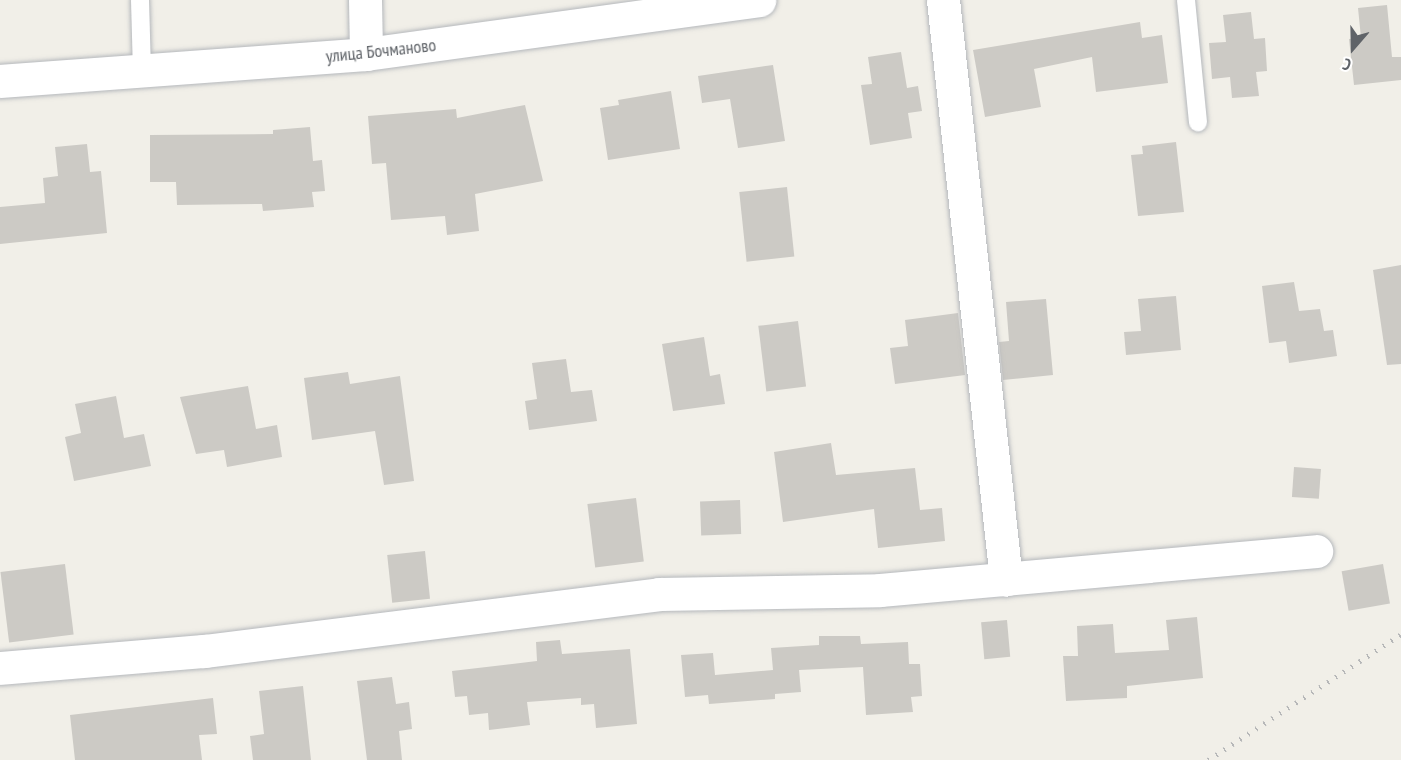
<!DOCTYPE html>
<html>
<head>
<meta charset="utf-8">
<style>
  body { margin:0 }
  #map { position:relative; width:1401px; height:760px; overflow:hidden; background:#f1efe8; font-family:"PT Sans Narrow",sans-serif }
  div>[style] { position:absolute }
  .building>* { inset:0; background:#cccac5; transform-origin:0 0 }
  .roads { filter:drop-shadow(0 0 2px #b5b8bc) drop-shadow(0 0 2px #b5b8bc) }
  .lane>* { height:18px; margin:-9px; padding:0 9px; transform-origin:9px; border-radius:9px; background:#fff }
  .street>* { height:33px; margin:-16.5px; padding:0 16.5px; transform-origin:16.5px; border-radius:16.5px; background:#fff }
  .secondary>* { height:33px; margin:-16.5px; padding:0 16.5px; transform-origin:16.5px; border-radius:16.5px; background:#fff }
  .rail>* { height:4.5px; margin-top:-2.25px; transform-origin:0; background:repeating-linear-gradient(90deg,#b6b7b8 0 1.5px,transparent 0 9.5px) }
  span { translate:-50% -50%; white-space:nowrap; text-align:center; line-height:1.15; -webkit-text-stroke:6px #fff; paint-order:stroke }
  .street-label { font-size:18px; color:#5f6368 }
  .north { position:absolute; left:1323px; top:18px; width:60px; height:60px; -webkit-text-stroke:4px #fff; paint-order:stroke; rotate:200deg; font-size:16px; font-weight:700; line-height:24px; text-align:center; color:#5f6368 }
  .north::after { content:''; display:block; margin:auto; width:21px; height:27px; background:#5f6368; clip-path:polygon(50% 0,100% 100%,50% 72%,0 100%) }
</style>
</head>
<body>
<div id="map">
  <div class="building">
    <div style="clip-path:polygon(1387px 5px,1392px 57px,1401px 57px,1401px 80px,1354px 85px,1349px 39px,1361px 38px,1358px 8px)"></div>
    <div style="clip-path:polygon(1251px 12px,1254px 39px,1265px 38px,1267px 71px,1256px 72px,1259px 96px,1232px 98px,1230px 77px,1212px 79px,1209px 43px,1226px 42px,1223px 15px)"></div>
    <div style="clip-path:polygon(1140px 22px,1142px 38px,1162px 35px,1168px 83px,1096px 92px,1092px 57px,1034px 69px,1041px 107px,985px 117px,973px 50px)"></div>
    <div style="clip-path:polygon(901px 52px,907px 88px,918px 86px,922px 111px,908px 113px,912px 138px,870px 145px,861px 85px,872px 84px,868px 57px)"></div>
    <div style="clip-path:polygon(773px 65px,785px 141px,738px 148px,730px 99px,702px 103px,698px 76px)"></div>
    <div style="clip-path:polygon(671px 91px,680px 149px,608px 160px,600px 108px,619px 105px,618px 100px)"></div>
    <div style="clip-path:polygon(525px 105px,543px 181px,475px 194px,479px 231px,447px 235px,445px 216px,391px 220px,386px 163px,372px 164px,368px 116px,456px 109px,457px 118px)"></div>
    <div style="clip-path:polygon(310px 127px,313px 161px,322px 160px,325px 191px,312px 192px,314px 207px,263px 211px,262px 204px,177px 205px,176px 182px,150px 182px,150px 135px,273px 134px,273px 130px)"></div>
    <div style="clip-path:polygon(1176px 142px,1184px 212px,1138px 216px,1131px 155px,1143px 154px,1142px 146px)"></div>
    <div style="clip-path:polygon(87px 144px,90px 172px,101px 171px,107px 233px,0 244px,0 207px,45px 203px,43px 178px,58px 176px,55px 147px)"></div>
    <div style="left:787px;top:187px;width:70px;height:48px;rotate:84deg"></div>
    <div style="clip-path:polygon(1401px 265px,1401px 364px,1387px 365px,1373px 270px)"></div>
    <div style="clip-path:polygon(1294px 282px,1299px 311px,1320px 309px,1324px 331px,1333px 330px,1337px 356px,1289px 363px,1286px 341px,1269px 343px,1262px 286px)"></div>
    <div style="clip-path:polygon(1176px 296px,1181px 350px,1126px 355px,1124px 332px,1141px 331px,1138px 299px)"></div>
    <div style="clip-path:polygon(1046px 299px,1053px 375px,1003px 380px,999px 342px,1009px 341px,1006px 302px)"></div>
    <div style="clip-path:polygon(958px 313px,965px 375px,895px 384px,890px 348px,908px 346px,905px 320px)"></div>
    <div style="left:798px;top:321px;width:66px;height:40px;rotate:83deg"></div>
    <div style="clip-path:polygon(704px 337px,710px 376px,720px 374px,725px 404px,673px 411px,662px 344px)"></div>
    <div style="clip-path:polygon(566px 359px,571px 392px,592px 390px,597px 421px,529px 430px,525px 401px,537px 399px,532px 363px)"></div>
    <div style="clip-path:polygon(348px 372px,350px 384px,400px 376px,414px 481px,384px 485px,375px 431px,312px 440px,304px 378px)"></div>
    <div style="clip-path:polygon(248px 386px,256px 429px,277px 425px,282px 457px,227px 467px,224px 450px,196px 454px,180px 397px)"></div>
    <div style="clip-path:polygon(116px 396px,124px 438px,144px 434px,151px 466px,74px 481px,65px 437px,81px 433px,75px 404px)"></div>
    <div style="clip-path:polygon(831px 443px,836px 475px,915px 468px,920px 510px,942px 508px,945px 541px,878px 548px,874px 509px,783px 522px,774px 452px)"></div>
    <div style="left:1294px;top:467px;width:27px;height:30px;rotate:4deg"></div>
    <div style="left:636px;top:498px;width:64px;height:49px;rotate:83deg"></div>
    <div style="left:740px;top:500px;width:34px;height:40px;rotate:88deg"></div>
    <div style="left:425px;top:551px;width:48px;height:38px;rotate:84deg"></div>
    <div style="left:65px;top:564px;width:71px;height:65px;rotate:83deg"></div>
    <div style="left:1383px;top:564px;width:40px;height:42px;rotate:80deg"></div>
    <div style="clip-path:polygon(1197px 617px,1203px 678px,1127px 686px,1127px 698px,1066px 701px,1063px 656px,1078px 656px,1077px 626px,1113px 624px,1115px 653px,1169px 650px,1166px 620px)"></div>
    <div style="left:1007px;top:620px;width:37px;height:26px;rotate:85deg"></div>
    <div style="clip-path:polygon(819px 636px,860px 636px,861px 644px,908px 642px,909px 664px,920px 664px,922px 696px,911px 697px,913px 712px,866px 715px,863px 667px,799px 670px,801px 692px,775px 694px,775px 699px,709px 704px,708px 695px,685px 697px,681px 655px,713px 653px,715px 675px,773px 670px,771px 648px,819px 645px)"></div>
    <div style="clip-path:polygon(560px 640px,562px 654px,630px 649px,637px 724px,596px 728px,594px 704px,581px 705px,581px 698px,527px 702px,530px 725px,489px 730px,488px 713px,469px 715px,467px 696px,455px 697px,452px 671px,537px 661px,536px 642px)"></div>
    <div style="clip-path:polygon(392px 677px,396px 704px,409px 702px,412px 729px,399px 731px,402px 760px,367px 760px,357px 681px)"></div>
    <div style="clip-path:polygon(303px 686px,311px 760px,253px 760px,250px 736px,264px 734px,259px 691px)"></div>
    <div style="clip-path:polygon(213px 698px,217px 734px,199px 735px,202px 760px,75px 760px,70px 715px)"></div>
  </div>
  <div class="roads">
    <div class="lane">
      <div style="left:140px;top:0;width:72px;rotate:88.4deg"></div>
      <div style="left:1186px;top:0;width:123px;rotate:84.4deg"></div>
    </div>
    <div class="street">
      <div style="left:365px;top:0;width:54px;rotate:88.9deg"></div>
      <div style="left:943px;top:0;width:583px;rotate:83.8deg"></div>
      <div style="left:0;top:668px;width:205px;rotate:-4.8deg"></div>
      <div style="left:204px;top:651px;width:459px;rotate:-7.1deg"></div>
      <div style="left:659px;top:594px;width:221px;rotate:-1deg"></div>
      <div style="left:880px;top:590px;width:438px;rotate:-5.1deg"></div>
    </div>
    <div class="secondary">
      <div style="left:0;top:81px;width:367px;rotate:-4.2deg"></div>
      <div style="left:366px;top:54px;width:397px;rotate:-7.8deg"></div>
    </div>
  </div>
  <div class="rail">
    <div style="left:1208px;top:760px;width:230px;rotate:-33.1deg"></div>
  </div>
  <div class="street-label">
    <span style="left:381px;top:51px;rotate:-6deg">улица Бочманово</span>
  </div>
  <div class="north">С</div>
</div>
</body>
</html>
